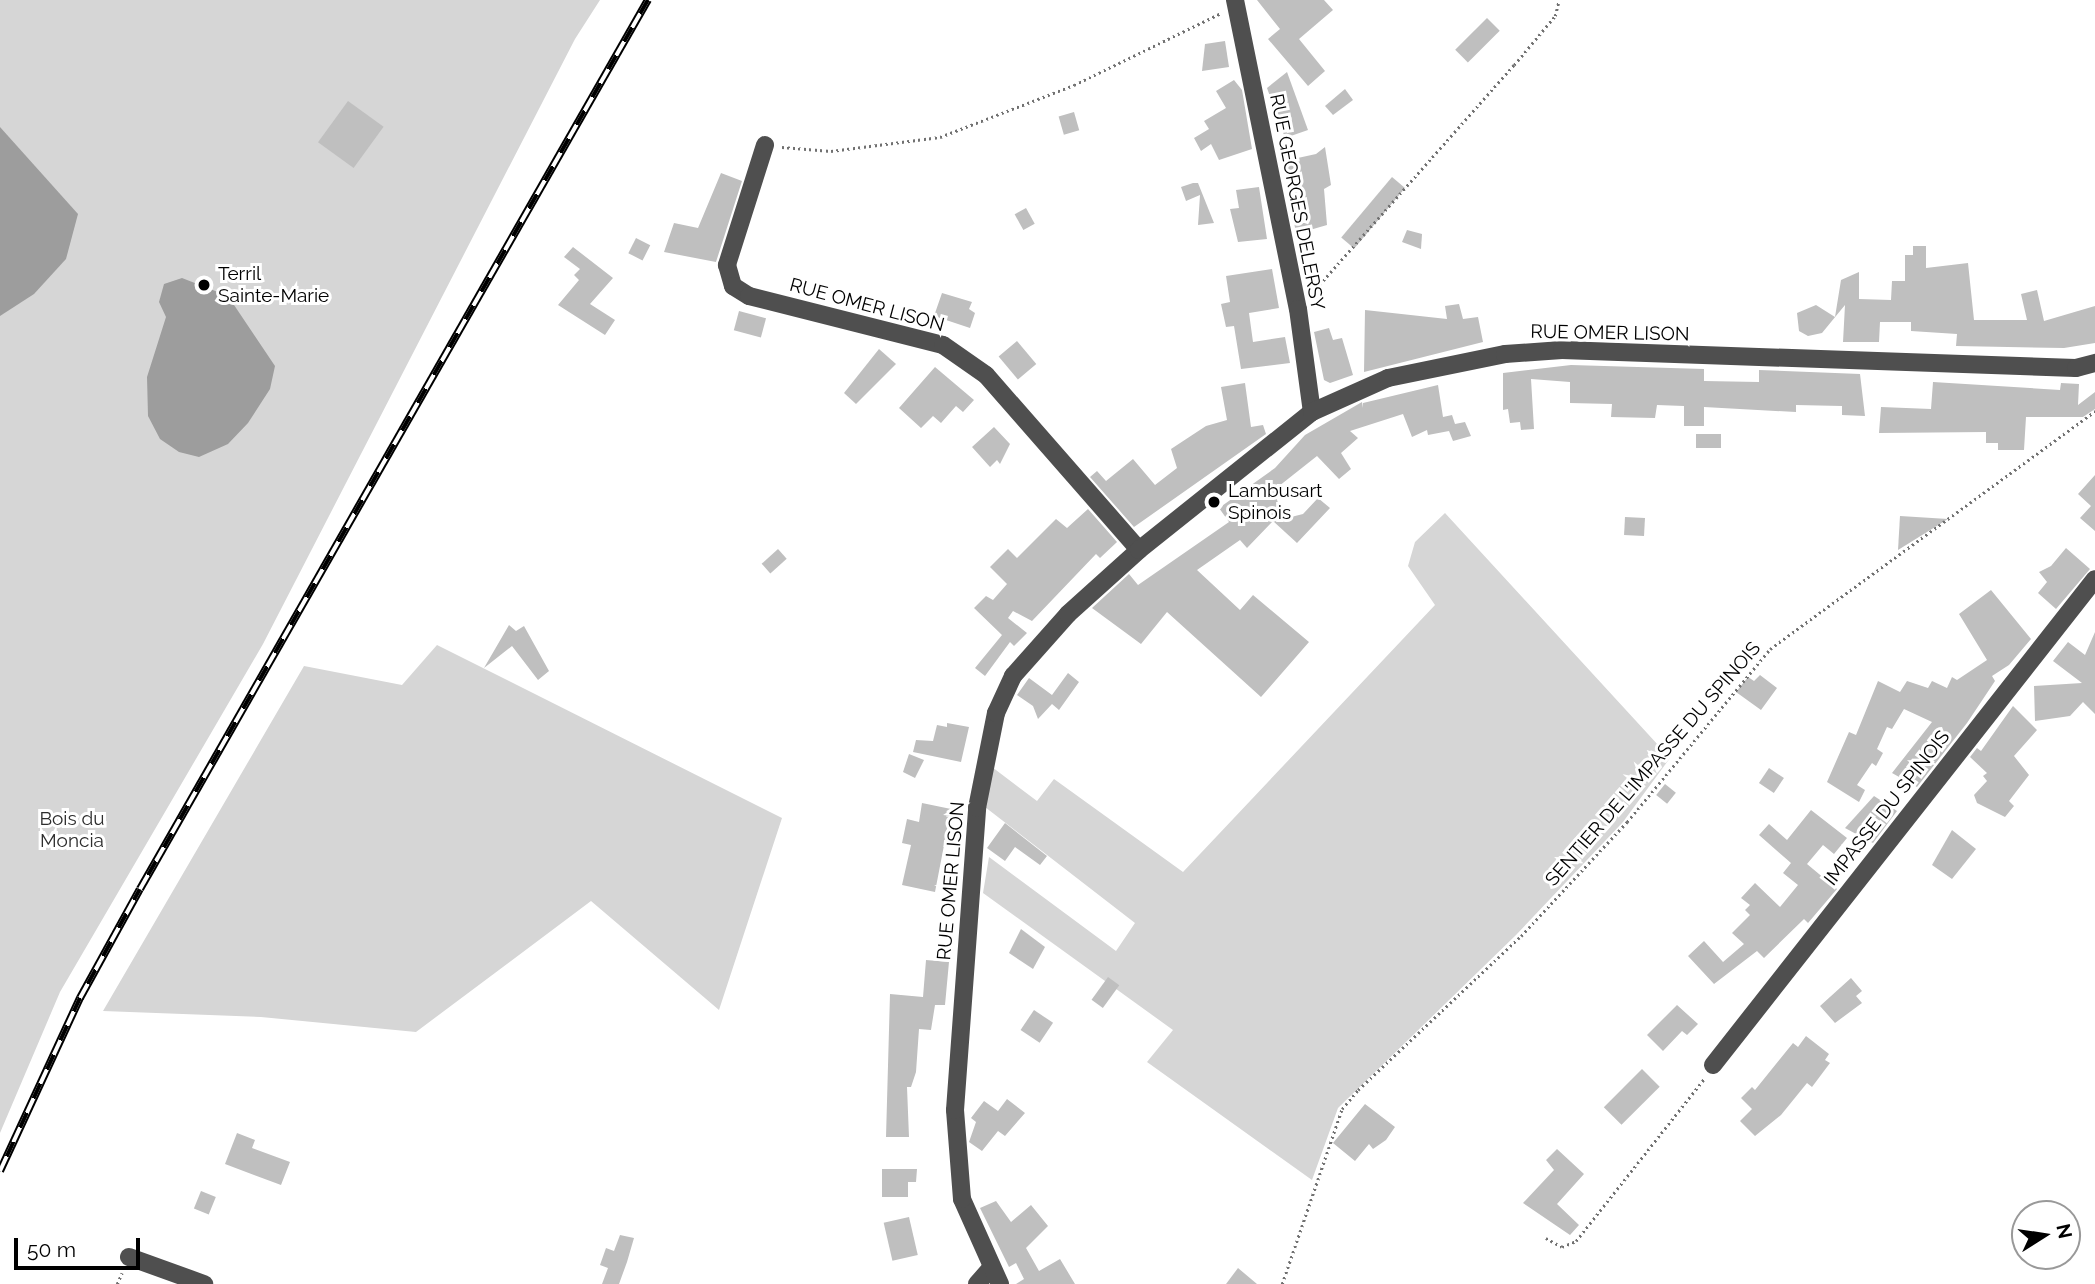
<!DOCTYPE html>
<html>
<head>
<meta charset="utf-8">
<style>
  body { margin:0 }
  #map { position:relative; width:2095px; height:1284px; overflow:hidden; background:#fff; font-family:Raleway,sans-serif }
  div>[style] { position:absolute }
  .green>* { inset:0; background:#d6d6d6 }
  .water>* { inset:0; background:#9d9d9d }
  .building>* { inset:0; background:#bfbfbf; transform-origin:0 0 }
  .path>* { height:2.5px; margin-top:-1.25px; transform-origin:0; background:repeating-linear-gradient(90deg,#717171 0 2px,transparent 0 5.5px) }
  .minor>* { height:18px; margin:-9px; padding:0 9px; transform-origin:9px; border-radius:9px; background:#4f4f4f }
  .rail>* { height:8px; margin-top:-4px; transform-origin:0; background:repeating-linear-gradient(90deg,#fff 0 16px,#000 0 32px); box-sizing:border-box; border-block:2px solid #000 }
  .dots>* { width:19px; height:19px; translate:-50% -50%; box-sizing:border-box; border:4px solid #fff; border-radius:50% }
  span { translate:-50% -50%; white-space:nowrap; text-align:center; line-height:1.15; -webkit-text-stroke:6px #fff; paint-order:stroke }
  .street-label { font-size:19px; color:#000 }
  .poi-label { font-size:19px; color:#000 }
  .left { translate:0 -50%; text-align:left }
  .park-label { font-size:19px; color:#2d2d2d }
  .north { position:absolute; left:2011px; top:1200px; width:70px; height:70px; box-sizing:border-box; background:#fff; border:2px solid #999; border-radius:50%; rotate:78deg; font-size:19px; font-weight:700; line-height:28px; text-align:center; color:#000 }
  .north::after { content:''; display:block; margin:auto; width:24px; height:32px; background:#000; clip-path:polygon(50% 0,100% 100%,50% 72%,0 100%) }
  .scale { position:absolute; left:14px; top:1238px; width:126px; height:32px; box-sizing:border-box; border:4px solid #000; border-top:0; padding-left:9px; font-size:21px; line-height:24px; white-space:nowrap; color:#000; -webkit-text-stroke:5px #fff; paint-order:stroke }
</style>
</head>
<body>
<div id="map">
  <div class="green">
    <div style="clip-path:polygon(0 0,600px 0,575px 39px,263px 644px,60px 992px,0 1133px)"></div>
    <div style="clip-path:polygon(1445px 513px,1670px 758px,1623px 822px,1516px 935px,1338px 1108px,1312px 1180px,1147px 1062px,1173px 1030px,983px 893px,989px 857px,1116px 951px,1135px 923px,985px 807px,992px 767px,1037px 801px,1054px 779px,1183px 872px,1435px 605px,1408px 566px,1415px 542px)"></div>
    <div style="clip-path:polygon(437px 645px,782px 818px,719px 1010px,591px 901px,416px 1032px,261px 1017px,103px 1011px,304px 666px,402px 685px)"></div>
  </div>
  <div class="water">
    <div style="clip-path:polygon(0 127px,78px 214px,66px 259px,34px 294px,0 316px)"></div>
    <div style="clip-path:polygon(182px 278px,228px 296px,275px 366px,270px 389px,248px 423px,228px 444px,199px 457px,179px 452px,160px 439px,148px 416px,147px 377px,166px 317px,159px 302px,164px 284px)"></div>
  </div>
  <div class="building">
    <div style="clip-path:polygon(1257px 0,1324px 0,1333px 10px,1299px 39px,1325px 71px,1308px 86px,1268px 39px,1280px 29px)"></div>
    <div style="left:1487px;top:18px;width:18px;height:45px;rotate:45deg"></div>
    <div style="clip-path:polygon(1225px 41px,1229px 67px,1202px 71px,1205px 44px)"></div>
    <div style="clip-path:polygon(1287px 72px,1308px 130px,1285px 138px,1267px 88px)"></div>
    <div style="clip-path:polygon(1234px 80px,1242px 90px,1252px 149px,1219px 160px,1211px 144px,1201px 151px,1194px 138px,1209px 129px,1204px 121px,1226px 108px,1216px 91px)"></div>
    <div style="clip-path:polygon(1345px 89px,1353px 100px,1333px 115px,1325px 106px)"></div>
    <div style="left:348px;top:101px;width:44px;height:51px;rotate:36deg"></div>
    <div style="left:1074px;top:112px;width:19px;height:16px;rotate:74deg"></div>
    <div style="clip-path:polygon(1325px 147px,1331px 185px,1324px 189px,1327px 225px,1296px 234px,1284px 161px,1316px 154px)"></div>
    <div style="clip-path:polygon(721px 173px,742px 181px,716px 262px,664px 252px,674px 223px,698px 228px)"></div>
    <div style="left:1392px;top:177px;width:17px;height:79px;rotate:40deg"></div>
    <div style="clip-path:polygon(1193px 183px,1198px 183px,1214px 223px,1198px 225px,1200px 195px,1186px 201px,1181px 187px)"></div>
    <div style="clip-path:polygon(1259px 187px,1267px 239px,1238px 242px,1230px 209px,1239px 208px,1236px 190px)"></div>
    <div style="left:1026px;top:208px;width:18px;height:13px;rotate:61deg"></div>
    <div style="clip-path:polygon(1407px 230px,1422px 234px,1421px 249px,1402px 242px)"></div>
    <div style="left:636px;top:238px;width:16px;height:17px;rotate:27deg"></div>
    <div style="clip-path:polygon(1913px 246px,1926px 246px,1926px 268px,1968px 263px,1974px 320px,2027px 320px,2021px 294px,2037px 290px,2044px 321px,2095px 306px,2095px 343px,2064px 348px,1956px 346px,1957px 334px,1911px 331px,1911px 322px,1880px 322px,1879px 342px,1843px 342px,1845px 305px,1822px 333px,1808px 336px,1799px 331px,1797px 313px,1816px 305px,1835px 317px,1841px 280px,1859px 272px,1859px 299px,1891px 300px,1892px 281px,1905px 281px,1905px 255px,1913px 255px)"></div>
    <div style="clip-path:polygon(573px 247px,613px 278px,590px 304px,615px 320px,605px 335px,558px 305px,579px 280px,574px 275px,580px 269px,564px 257px)"></div>
    <div style="clip-path:polygon(1272px 269px,1279px 308px,1249px 313px,1253px 342px,1285px 337px,1290px 363px,1241px 369px,1234px 326px,1226px 327px,1221px 304px,1230px 302px,1226px 276px)"></div>
    <div style="clip-path:polygon(942px 293px,972px 302px,969px 309px,975px 313px,970px 328px,934px 316px)"></div>
    <div style="clip-path:polygon(1459px 304px,1463px 319px,1478px 317px,1483px 342px,1364px 372px,1365px 310px,1447px 319px,1445px 306px)"></div>
    <div style="left:739px;top:311px;width:28px;height:20px;rotate:15deg"></div>
    <div style="clip-path:polygon(1329px 328px,1333px 340px,1342px 338px,1353px 375px,1330px 383px,1324px 380px,1314px 332px)"></div>
    <div style="left:1017px;top:341px;width:30px;height:24px;rotate:50deg"></div>
    <div style="clip-path:polygon(879px 349px,896px 364px,856px 404px,844px 393px)"></div>
    <div style="clip-path:polygon(1571px 365px,1704px 369px,1704px 381px,1759px 382px,1759px 370px,1860px 374px,1865px 416px,1842px 415px,1842px 406px,1796px 405px,1796px 412px,1704px 407px,1704px 426px,1684px 426px,1684px 406px,1657px 405px,1655px 418px,1611px 417px,1612px 404px,1570px 403px,1570px 382px,1531px 379px,1534px 429px,1521px 430px,1520px 422px,1510px 423px,1508px 409px,1503px 410px,1503px 373px)"></div>
    <div style="clip-path:polygon(935px 367px,974px 400px,963px 412px,956px 406px,941px 423px,933px 416px,921px 428px,899px 408px)"></div>
    <div style="clip-path:polygon(1933px 382px,2060px 390px,2061px 383px,2079px 384px,2078px 405px,2095px 392px,2095px 409px,2083px 417px,2026px 417px,2024px 450px,1998px 450px,1998px 443px,1986px 443px,1986px 432px,1879px 433px,1881px 407px,1931px 409px)"></div>
    <div style="clip-path:polygon(1245px 383px,1251px 427px,1263px 425px,1266px 434px,1134px 527px,1090px 477px,1097px 471px,1106px 481px,1133px 459px,1155px 485px,1177px 468px,1171px 449px,1206px 426px,1227px 420px,1221px 387px)"></div>
    <div style="clip-path:polygon(1438px 385px,1443px 417px,1452px 415px,1455px 424px,1465px 422px,1471px 436px,1453px 441px,1449px 431px,1428px 435px,1427px 430px,1412px 437px,1403px 414px,1350px 431px,1358px 438px,1341px 453px,1351px 469px,1339px 479px,1317px 456px,1274px 490px,1283px 519px,1303px 514px,1318px 498px,1330px 508px,1297px 543px,1273px 521px,1247px 548px,1240px 540px,1197px 570px,1240px 610px,1253px 595px,1309px 642px,1261px 697px,1167px 612px,1141px 644px,1092px 608px,1129px 574px,1138px 585px,1229px 522px,1219px 508px,1275px 468px,1305px 435px,1362px 402px,1363px 408px,1363px 403px)"></div>
    <div style="clip-path:polygon(994px 427px,1010px 444px,1000px 464px,997px 460px,990px 467px,972px 447px)"></div>
    <div style="left:1696px;top:434px;width:25px;height:14px"></div>
    <div style="clip-path:polygon(2095px 475px,2095px 531px,2080px 518px,2091px 506px,2078px 494px)"></div>
    <div style="clip-path:polygon(1088px 509px,1117px 542px,1100px 558px,1096px 554px,1032px 621px,1013px 611px,1008px 618px,1027px 633px,1014px 646px,1010px 642px,985px 676px,975px 668px,1002px 635px,974px 608px,986px 596px,993px 600px,1007px 584px,990px 567px,1008px 549px,1017px 558px,1056px 519px,1067px 528px)"></div>
    <div style="clip-path:polygon(1900px 516px,1948px 519px,1898px 550px)"></div>
    <div style="left:1625px;top:517px;width:20px;height:18px;rotate:3deg"></div>
    <div style="clip-path:polygon(2066px 548px,2090px 569px,2056px 609px,2038px 593px,2047px 582px,2039px 572px,2051px 566px)"></div>
    <div style="left:778px;top:549px;width:13px;height:22px;rotate:48deg"></div>
    <div style="clip-path:polygon(1991px 590px,2031px 639px,2009px 665px,1992px 676px,1995px 681px,1967px 723px,1917px 787px,1892px 773px,1932px 722px,1904px 709px,1892px 729px,1887px 727px,1877px 749px,1883px 753px,1876px 766px,1872px 763px,1857px 785px,1865px 790px,1859px 802px,1827px 782px,1849px 732px,1856px 735px,1878px 681px,1900px 692px,1907px 681px,1928px 688px,1932px 681px,1947px 688px,1952px 677px,1957px 680px,1987px 660px,1959px 614px)"></div>
    <div style="clip-path:polygon(509px 625px,516px 631px,524px 626px,549px 671px,538px 680px,512px 646px,484px 668px)"></div>
    <div style="clip-path:polygon(2095px 632px,2095px 714px,2083px 702px,2070px 716px,2035px 721px,2034px 686px,2082px 683px,2053px 661px,2068px 642px,2085px 655px)"></div>
    <div style="clip-path:polygon(1068px 673px,1079px 682px,1059px 710px,1052px 704px,1038px 719px,1033px 706px,1017px 695px,1029px 678px,1052px 695px)"></div>
    <div style="clip-path:polygon(1760px 675px,1777px 688px,1761px 710px,1736px 692px,1748px 677px,1754px 681px)"></div>
    <div style="clip-path:polygon(2013px 706px,2037px 730px,2014px 756px,2029px 775px,2009px 801px,2014px 806px,2005px 817px,1977px 803px,1974px 795px,1987px 781px,1983px 776px,1987px 773px,1970px 757px,1977px 748px,1981px 751px)"></div>
    <div style="clip-path:polygon(947px 723px,969px 727px,961px 762px,913px 752px,916px 740px,933px 741px,937px 725px,947px 727px)"></div>
    <div style="clip-path:polygon(909px 754px,924px 760px,915px 778px,903px 772px)"></div>
    <div style="left:1769px;top:768px;width:18px;height:18px;rotate:34deg"></div>
    <div style="left:1665px;top:784px;width:14px;height:14px;rotate:39deg"></div>
    <div style="clip-path:polygon(1874px 796px,1897px 811px,1873px 843px,1845px 828px)"></div>
    <div style="clip-path:polygon(922px 803px,951px 809px,935px 892px,902px 885px,911px 845px,902px 843px,907px 819px,919px 822px)"></div>
    <div style="clip-path:polygon(1811px 810px,1847px 838px,1834px 854px,1823px 845px,1807px 864px,1837px 889px,1808px 923px,1804px 919px,1764px 958px,1757px 951px,1714px 984px,1688px 956px,1704px 941px,1723px 962px,1744px 944px,1732px 933px,1750px 915px,1745px 910px,1750px 905px,1741px 898px,1755px 883px,1780px 907px,1798px 885px,1783px 873px,1791px 863px,1759px 835px,1769px 824px,1787px 840px)"></div>
    <div style="clip-path:polygon(1005px 823px,1047px 856px,1040px 865px,1015px 847px,1005px 861px,987px 848px)"></div>
    <div style="clip-path:polygon(1952px 830px,1976px 849px,1952px 879px,1932px 865px)"></div>
    <div style="clip-path:polygon(1021px 929px,1045px 947px,1033px 969px,1009px 953px)"></div>
    <div style="clip-path:polygon(926px 960px,949px 962px,945px 1005px,935px 1005px,931px 1030px,919px 1029px,916px 1072px,911px 1087px,907px 1087px,909px 1137px,886px 1137px,890px 994px,923px 997px)"></div>
    <div style="left:1108px;top:977px;width:14px;height:28px;rotate:36deg"></div>
    <div style="clip-path:polygon(1851px 978px,1862px 991px,1856px 996px,1862px 1003px,1835px 1023px,1820px 1006px)"></div>
    <div style="clip-path:polygon(1677px 1005px,1698px 1024px,1687px 1035px,1682px 1031px,1663px 1051px,1647px 1035px)"></div>
    <div style="left:1034px;top:1010px;width:23px;height:24px;rotate:34deg"></div>
    <div style="clip-path:polygon(1806px 1036px,1829px 1054px,1825px 1060px,1830px 1063px,1812px 1087px,1807px 1083px,1781px 1115px,1755px 1136px,1740px 1121px,1752px 1109px,1741px 1098px,1752px 1087px,1755px 1090px,1793px 1043px,1798px 1047px)"></div>
    <div style="left:1642px;top:1069px;width:25px;height:54px;rotate:45deg"></div>
    <div style="clip-path:polygon(1007px 1099px,1025px 1113px,1005px 1136px,998px 1131px,982px 1151px,969px 1142px,976px 1122px,971px 1118px,984px 1101px,998px 1111px)"></div>
    <div style="clip-path:polygon(1365px 1104px,1395px 1127px,1386px 1140px,1373px 1149px,1369px 1144px,1355px 1161px,1333px 1143px)"></div>
    <div style="clip-path:polygon(237px 1133px,255px 1140px,252px 1148px,290px 1162px,281px 1185px,225px 1164px)"></div>
    <div style="clip-path:polygon(1557px 1149px,1584px 1174px,1557px 1204px,1579px 1225px,1570px 1235px,1523px 1203px,1554px 1170px,1546px 1160px)"></div>
    <div style="clip-path:polygon(882px 1169px,917px 1169px,916px 1182px,908px 1182px,908px 1197px,882px 1197px)"></div>
    <div style="left:201px;top:1191px;width:16px;height:19px;rotate:22deg"></div>
    <div style="clip-path:polygon(996px 1201px,1011px 1222px,1031px 1205px,1048px 1226px,1026px 1248px,1039px 1271px,1060px 1259px,1075px 1284px,1016px 1284px,1024px 1279px,1016px 1263px,1009px 1267px,980px 1208px)"></div>
    <div style="left:909px;top:1217px;width:39px;height:26px;rotate:77deg"></div>
    <div style="clip-path:polygon(620px 1235px,634px 1238px,627px 1262px,619px 1284px,602px 1284px,608px 1268px,600px 1265px,606px 1248px,614px 1251px)"></div>
    <div style="clip-path:polygon(1238px 1268px,1257px 1284px,1226px 1284px)"></div>
  </div>
  <div class="path">
    <div style="left:782px;top:147px;width:49px;rotate:4.7deg"></div>
    <div style="left:831px;top:151px;width:110px;rotate:-7.3deg"></div>
    <div style="left:940px;top:137px;width:144px;rotate:-21.2deg"></div>
    <div style="left:1074px;top:85px;width:164px;rotate:-26.1deg"></div>
    <div style="left:1312px;top:293px;width:305px;rotate:-48.5deg"></div>
    <div style="left:1514px;top:65px;width:64px;rotate:-50.1deg"></div>
    <div style="left:1555px;top:16px;width:16px;rotate:-76deg"></div>
    <div style="left:1546px;top:1238px;width:18px;rotate:29deg"></div>
    <div style="left:1562px;top:1247px;width:15px;rotate:-23deg"></div>
    <div style="left:1576px;top:1241px;width:206px;rotate:-51.7deg"></div>
    <div style="left:117px;top:1284px;width:12px;rotate:-66deg"></div>
    <div style="left:1282px;top:1284px;width:185px;rotate:-71.1deg"></div>
    <div style="left:1342px;top:1109px;width:25px;rotate:-50deg"></div>
    <div style="left:1358px;top:1090px;width:224px;rotate:-43.4deg"></div>
    <div style="left:1521px;top:936px;width:156px;rotate:-47.1deg"></div>
    <div style="left:1627px;top:822px;width:224px;rotate:-50.4deg"></div>
    <div style="left:1770px;top:649px;width:403px;rotate:-36.2deg"></div>
  </div>
  <div class="minor">
    <div style="left:1235px;top:0;width:315px;rotate:78.5deg"></div>
    <div style="left:1298px;top:309px;width:104px;rotate:82.3deg"></div>
    <div style="left:765px;top:145px;width:126px;rotate:107.6deg"></div>
    <div style="left:727px;top:265px;width:22px;rotate:74deg"></div>
    <div style="left:733px;top:286px;width:19px;rotate:32deg"></div>
    <div style="left:749px;top:296px;width:200px;rotate:14.2deg"></div>
    <div style="left:943px;top:345px;width:52px;rotate:34.9deg"></div>
    <div style="left:986px;top:375px;width:232px;rotate:48.8deg"></div>
    <div style="left:1713px;top:1065px;width:618px;rotate:-51.83deg"></div>
    <div style="left:129px;top:1257px;width:80px;rotate:19.8deg"></div>
    <div style="left:977px;top:1284px;width:20px;rotate:-49deg"></div>
    <div style="left:1000px;top:1284px;width:93px;rotate:-114.1deg"></div>
    <div style="left:962px;top:1199px;width:89px;rotate:-94.5deg"></div>
    <div style="left:955px;top:1110px;width:303px;rotate:-85.8deg"></div>
    <div style="left:977px;top:808px;width:97px;rotate:-78.7deg"></div>
    <div style="left:996px;top:713px;width:41px;rotate:-65.3deg"></div>
    <div style="left:1013px;top:676px;width:83px;rotate:-48.4deg"></div>
    <div style="left:1068px;top:614px;width:96px;rotate:-42deg"></div>
    <div style="left:1139px;top:550px;width:221px;rotate:-38.6deg"></div>
    <div style="left:1312px;top:412px;width:83px;rotate:-24.1deg"></div>
    <div style="left:1388px;top:378px;width:119px;rotate:-11.6deg"></div>
    <div style="left:1505px;top:354px;width:57px;rotate:-4deg"></div>
    <div style="left:1562px;top:350px;width:514px;rotate:2.01deg"></div>
    <div style="left:2076px;top:368px;width:20px;rotate:-15deg"></div>
  </div>
  <div class="rail">
    <div style="left:0;top:1171px;width:191px;rotate:-65.2deg"></div>
    <div style="left:80px;top:998px;width:124px;rotate:-61.2deg"></div>
    <div style="left:140px;top:889px;width:1024px;rotate:-60.26deg"></div>
  </div>
  <div class="dots">
    <div style="left:204px;top:285px;background:#000"></div>
    <div style="left:1214px;top:502px;background:#000"></div>
  </div>
  <div class="street-label">
    <span style="left:1297px;top:202px;rotate:79deg">RUE GEORGES DELERSY</span>
    <span style="left:867px;top:305px;rotate:15deg">RUE OMER LISON</span>
    <span style="left:1610px;top:333px;rotate:1deg">RUE OMER LISON</span>
    <span style="left:1653px;top:764px;rotate:-49deg">SENTIER DE L'IMPASSE DU SPINOIS</span>
    <span style="left:1887px;top:808px;rotate:-52deg">IMPASSE DU SPINOIS</span>
    <span style="left:951px;top:881px;rotate:-85deg">RUE OMER LISON</span>
  </div>
  <div class="poi-label">
    <span class="left" style="left:218px;top:285px">Terril<br>Sainte-Marie</span>
    <span class="left" style="left:1228px;top:502px">Lambusart<br>Spinois</span>
  </div>
  <div class="park-label">
    <span style="left:72px;top:830px">Bois du<br>Moncia</span>
  </div>
  <div class="north">N</div>
  <div class="scale">50 m</div>
</div>
</body>
</html>
